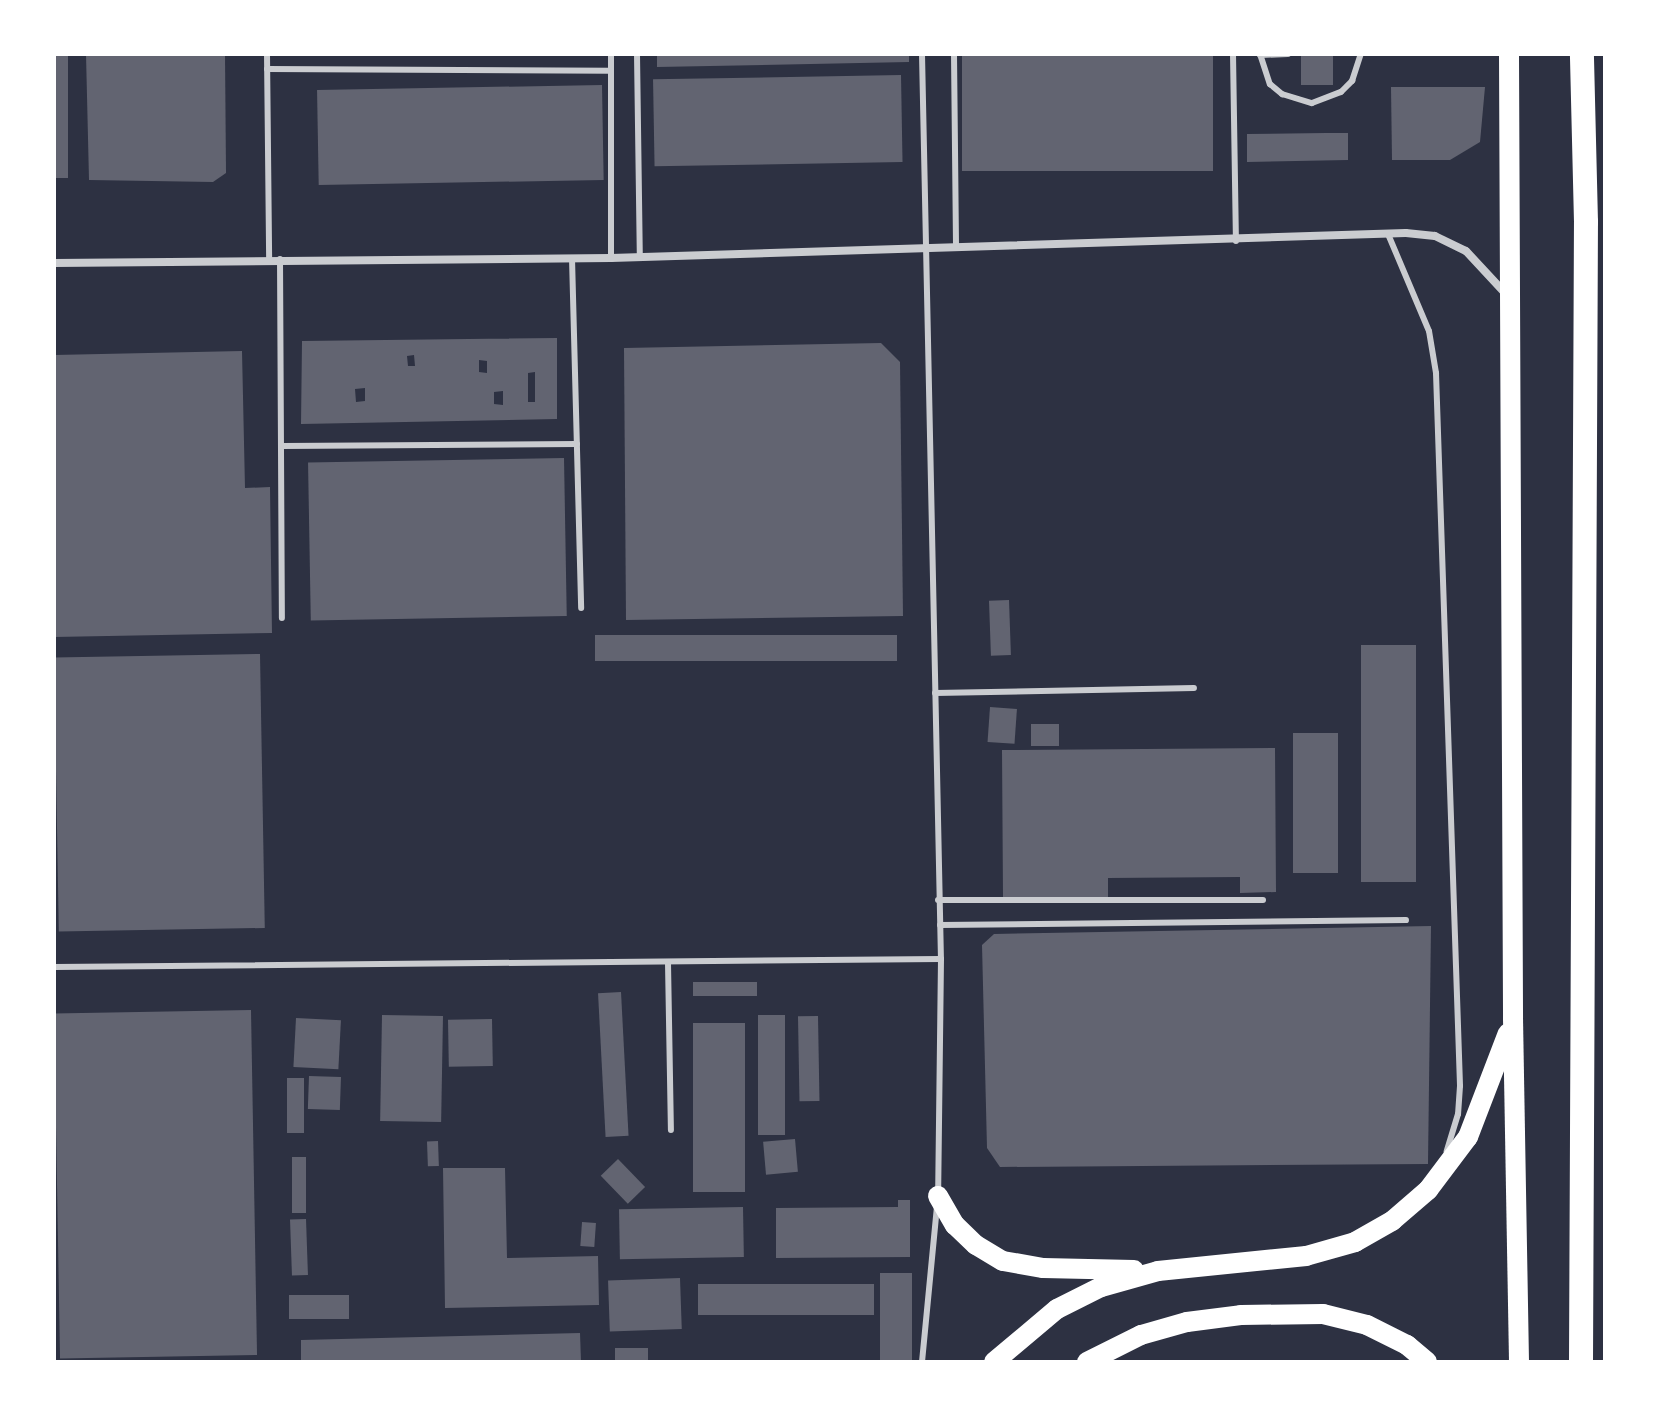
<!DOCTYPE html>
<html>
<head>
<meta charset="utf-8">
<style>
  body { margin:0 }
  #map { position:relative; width:1659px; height:1416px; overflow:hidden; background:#2d3142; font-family:Lora,serif }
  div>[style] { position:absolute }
  .building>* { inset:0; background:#626471; transform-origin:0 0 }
  .service>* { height:6px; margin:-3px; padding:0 3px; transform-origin:3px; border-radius:3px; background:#caccd0 }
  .minor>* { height:8px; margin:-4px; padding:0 4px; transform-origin:4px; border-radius:4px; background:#caccd0 }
  .primary>* { height:20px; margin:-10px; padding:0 10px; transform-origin:10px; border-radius:10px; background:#fff }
  .motorway>* { height:24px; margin:-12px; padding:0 12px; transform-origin:12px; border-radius:12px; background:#fff }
  span { translate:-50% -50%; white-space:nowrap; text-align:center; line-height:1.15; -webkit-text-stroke:8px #fff; paint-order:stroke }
  .frame { position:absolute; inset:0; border:56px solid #fff; pointer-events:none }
</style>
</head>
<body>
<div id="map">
  <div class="building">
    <div style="left:54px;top:54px;width:14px;height:124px"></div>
    <div style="clip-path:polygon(86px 54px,225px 54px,226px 173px,213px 182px,89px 180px)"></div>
    <div style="clip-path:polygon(657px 54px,909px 54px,909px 62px,657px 67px)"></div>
    <div style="left:962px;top:54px;width:251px;height:117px"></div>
    <div style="left:1301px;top:54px;width:32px;height:31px"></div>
    <div style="left:901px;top:75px;width:87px;height:248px;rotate:89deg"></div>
    <div style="left:602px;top:85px;width:95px;height:285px;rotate:89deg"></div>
    <div style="clip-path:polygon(1391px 87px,1485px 87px,1480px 142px,1450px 160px,1392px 160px)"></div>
    <div style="clip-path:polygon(1326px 133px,1348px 133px,1348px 160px,1247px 162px,1247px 134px)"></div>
    <div style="clip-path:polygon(evenodd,557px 338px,557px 419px,301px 424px,302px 341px,557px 338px,414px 355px,415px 366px,408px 366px,407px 356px,414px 355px,557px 338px,479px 360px,487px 361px,487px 373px,479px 372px,479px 360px,557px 338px,535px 372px,535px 402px,528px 402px,528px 373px,535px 372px,557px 338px,365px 388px,365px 401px,356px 402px,355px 389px,365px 388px,557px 338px,503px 391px,503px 405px,494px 404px,494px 392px,503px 391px)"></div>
    <div style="clip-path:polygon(881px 343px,900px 362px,903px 616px,626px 620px,624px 348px)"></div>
    <div style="clip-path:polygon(242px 351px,245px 488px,270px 487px,272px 633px,54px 637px,54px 355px)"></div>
    <div style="left:564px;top:458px;width:158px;height:256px;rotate:89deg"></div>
    <div style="left:1009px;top:600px;width:55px;height:20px;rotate:88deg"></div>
    <div style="left:595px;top:635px;width:302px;height:26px"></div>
    <div style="left:1361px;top:645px;width:55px;height:237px"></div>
    <div style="left:260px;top:654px;width:274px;height:206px;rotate:89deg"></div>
    <div style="left:990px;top:707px;width:27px;height:35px;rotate:4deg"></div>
    <div style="left:1031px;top:724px;width:28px;height:22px"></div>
    <div style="left:1338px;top:733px;width:140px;height:45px;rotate:90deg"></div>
    <div style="clip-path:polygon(1275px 748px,1276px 892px,1240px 893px,1240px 877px,1108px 878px,1108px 897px,1003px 898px,1002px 750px)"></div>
    <div style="clip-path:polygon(1431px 926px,1428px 1164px,1000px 1167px,987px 1148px,982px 945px,994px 934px)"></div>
    <div style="left:693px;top:982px;width:64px;height:14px"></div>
    <div style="left:621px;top:992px;width:144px;height:23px;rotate:87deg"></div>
    <div style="left:251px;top:1010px;width:345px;height:197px;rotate:89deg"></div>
    <div style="left:382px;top:1015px;width:61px;height:106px;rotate:1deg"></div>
    <div style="left:785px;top:1015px;width:120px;height:27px;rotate:90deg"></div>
    <div style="left:818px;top:1016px;width:85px;height:20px;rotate:89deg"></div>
    <div style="left:296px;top:1018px;width:45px;height:49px;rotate:3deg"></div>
    <div style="left:492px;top:1019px;width:47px;height:44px;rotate:89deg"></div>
    <div style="left:693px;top:1023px;width:52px;height:169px"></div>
    <div style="left:309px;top:1076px;width:32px;height:33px;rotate:2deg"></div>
    <div style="left:287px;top:1078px;width:17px;height:55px"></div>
    <div style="left:795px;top:1139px;width:33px;height:32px;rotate:85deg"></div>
    <div style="left:438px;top:1141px;width:25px;height:11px;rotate:88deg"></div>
    <div style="left:292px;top:1157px;width:14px;height:56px"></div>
    <div style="left:618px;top:1159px;width:39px;height:24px;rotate:46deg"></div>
    <div style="clip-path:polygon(443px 1168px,505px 1168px,507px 1258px,598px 1256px,599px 1305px,445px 1308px)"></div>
    <div style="clip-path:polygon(898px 1200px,910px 1200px,910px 1257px,776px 1258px,776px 1208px,898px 1207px)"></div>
    <div style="left:743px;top:1207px;width:50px;height:124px;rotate:89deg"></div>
    <div style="left:306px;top:1219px;width:56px;height:16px;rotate:88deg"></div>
    <div style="left:582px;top:1222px;width:14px;height:24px;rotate:4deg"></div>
    <div style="left:880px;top:1273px;width:32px;height:89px"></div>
    <div style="left:680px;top:1278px;width:51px;height:72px;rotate:88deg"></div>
    <div style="left:874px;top:1284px;width:31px;height:176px;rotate:90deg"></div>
    <div style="left:289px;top:1295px;width:60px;height:24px"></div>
    <div style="clip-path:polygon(580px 1333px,581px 1362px,301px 1362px,301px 1340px)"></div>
    <div style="left:648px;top:1348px;width:14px;height:33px;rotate:90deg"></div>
  </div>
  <div class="service">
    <div style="left:267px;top:54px;width:205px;rotate:89.4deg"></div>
    <div style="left:611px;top:54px;width:204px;rotate:90deg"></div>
    <div style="left:637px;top:54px;width:203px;rotate:89.2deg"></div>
    <div style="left:922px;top:54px;width:905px;rotate:88.8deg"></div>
    <div style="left:941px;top:959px;width:232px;rotate:90.7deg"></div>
    <div style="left:954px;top:54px;width:194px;rotate:89.4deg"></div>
    <div style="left:1233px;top:54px;width:187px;rotate:89.1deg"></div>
    <div style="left:1260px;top:54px;width:32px;rotate:72deg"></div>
    <div style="left:1270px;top:84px;width:16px;rotate:40deg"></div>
    <div style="left:1282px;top:94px;width:31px;rotate:17deg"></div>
    <div style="left:1312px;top:103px;width:31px;rotate:-21deg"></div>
    <div style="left:1341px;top:92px;width:16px;rotate:-45deg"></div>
    <div style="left:1352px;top:81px;width:28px;rotate:-72deg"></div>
    <div style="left:1260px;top:55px;width:28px;rotate:-2deg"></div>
    <div style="left:267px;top:69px;width:344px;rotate:0.3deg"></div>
    <div style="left:1388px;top:234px;width:105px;rotate:67.1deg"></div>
    <div style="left:1429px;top:331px;width:43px;rotate:80.5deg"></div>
    <div style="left:1436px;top:373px;width:713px;rotate:88.07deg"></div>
    <div style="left:1460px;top:1086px;width:28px;rotate:94deg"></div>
    <div style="left:1458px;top:1114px;width:39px;rotate:107deg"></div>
    <div style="left:572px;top:258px;width:350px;rotate:88.5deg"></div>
    <div style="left:280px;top:259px;width:359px;rotate:89.7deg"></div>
    <div style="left:282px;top:446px;width:295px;rotate:-0.4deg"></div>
    <div style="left:935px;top:693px;width:259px;rotate:-1.1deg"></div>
    <div style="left:938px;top:900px;width:325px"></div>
    <div style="left:940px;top:925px;width:466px;rotate:-0.6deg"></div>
    <div style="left:668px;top:963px;width:167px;rotate:89deg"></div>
    <div style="left:54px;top:967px;width:887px;rotate:-0.52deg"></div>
    <div style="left:922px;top:1362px;width:157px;rotate:-84.5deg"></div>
  </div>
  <div class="minor">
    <div style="left:54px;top:263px;width:557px;rotate:-0.51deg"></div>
    <div style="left:611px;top:258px;width:795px;rotate:-1.8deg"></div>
    <div style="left:1406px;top:233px;width:29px;rotate:6deg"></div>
    <div style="left:1435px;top:236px;width:34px;rotate:26deg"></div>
    <div style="left:1466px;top:251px;width:57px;rotate:47.1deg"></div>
  </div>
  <div class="primary">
    <div style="left:1509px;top:54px;width:964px;rotate:89.76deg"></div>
    <div style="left:1513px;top:1018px;width:344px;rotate:89deg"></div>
    <div style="left:938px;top:1196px;width:34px;rotate:60deg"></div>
    <div style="left:955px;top:1225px;width:29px;rotate:44deg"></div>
    <div style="left:976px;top:1245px;width:31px;rotate:31deg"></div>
    <div style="left:1003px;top:1261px;width:41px;rotate:9.9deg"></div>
    <div style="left:1043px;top:1268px;width:91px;rotate:1.3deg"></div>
    <div style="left:994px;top:1362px;width:82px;rotate:-40.1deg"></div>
    <div style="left:1057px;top:1309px;width:49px;rotate:-26.6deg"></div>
    <div style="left:1101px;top:1287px;width:59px;rotate:-15.7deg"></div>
    <div style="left:1158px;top:1271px;width:149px;rotate:-5.8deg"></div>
    <div style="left:1306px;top:1256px;width:51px;rotate:-15.9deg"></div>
    <div style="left:1355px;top:1242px;width:43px;rotate:-29.6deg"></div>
    <div style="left:1392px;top:1221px;width:48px;rotate:-40.7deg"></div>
    <div style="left:1428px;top:1190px;width:66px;rotate:-53deg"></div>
    <div style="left:1468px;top:1137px;width:111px;rotate:-69deg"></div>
    <div style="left:1087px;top:1362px;width:60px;rotate:-26.6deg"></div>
    <div style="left:1141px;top:1335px;width:48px;rotate:-15.8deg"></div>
    <div style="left:1187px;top:1322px;width:54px;rotate:-7.4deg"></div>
    <div style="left:1241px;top:1315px;width:82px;rotate:-0.7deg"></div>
    <div style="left:1323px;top:1314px;width:45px;rotate:14deg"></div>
    <div style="left:1367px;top:1325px;width:45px;rotate:26.6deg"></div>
    <div style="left:1407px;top:1345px;width:26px;rotate:40deg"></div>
  </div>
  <div class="motorway">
    <div style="left:1581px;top:1362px;width:1140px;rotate:-89.75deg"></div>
    <div style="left:1586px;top:222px;width:168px;rotate:-91.4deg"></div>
  </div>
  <div class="frame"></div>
</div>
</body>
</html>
